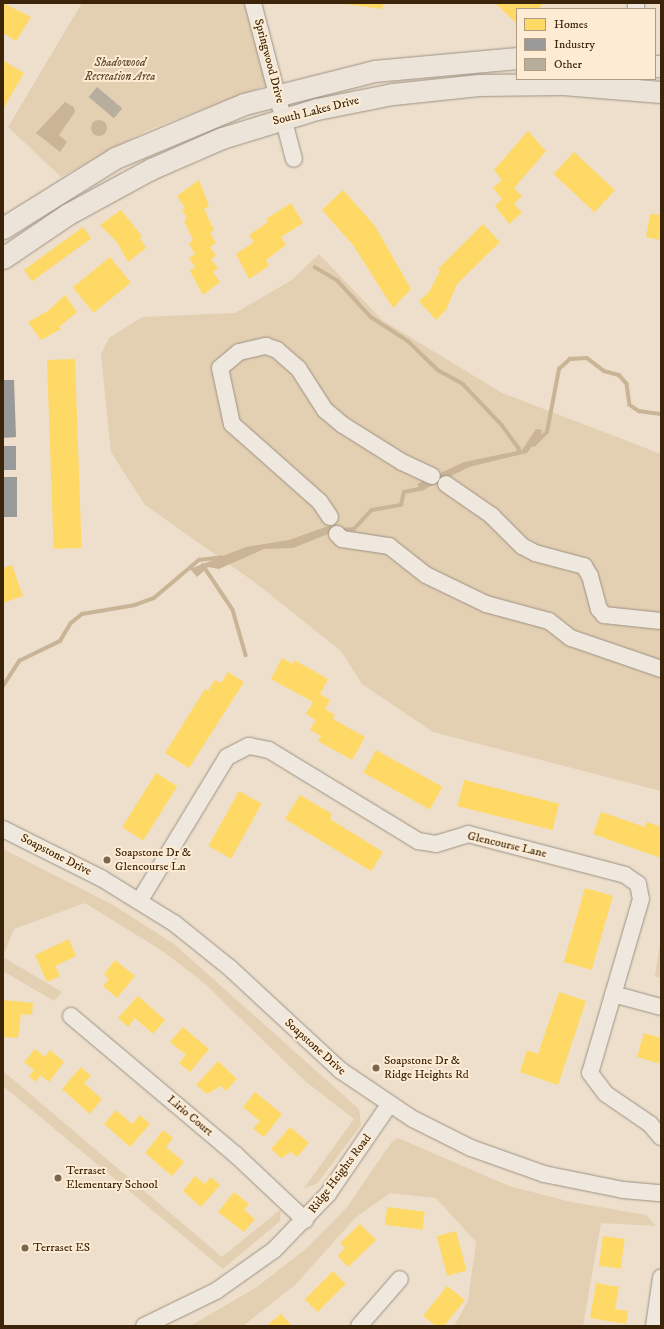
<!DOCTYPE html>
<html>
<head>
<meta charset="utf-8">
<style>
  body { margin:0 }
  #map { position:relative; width:664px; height:1329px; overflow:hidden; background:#eddfcb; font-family:"IM FELL DW Pica",serif }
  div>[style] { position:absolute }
  .green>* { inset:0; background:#e3cfb2 }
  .water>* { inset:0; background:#cab496 }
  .round { border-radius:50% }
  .homes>* { inset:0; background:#ffd966; transform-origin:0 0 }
  .industry>* { inset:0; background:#999; transform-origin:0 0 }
  .stream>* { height:3.5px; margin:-1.75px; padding:0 1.75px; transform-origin:1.75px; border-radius:1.75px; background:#cab496 }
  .building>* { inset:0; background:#b8ae9e; transform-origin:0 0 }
  .roads { filter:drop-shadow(0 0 1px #9d9183) drop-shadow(0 0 1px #9d9183) }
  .minor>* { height:16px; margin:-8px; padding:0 8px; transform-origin:8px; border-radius:8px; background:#efe8de }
  .major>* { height:21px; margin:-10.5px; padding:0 10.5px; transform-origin:10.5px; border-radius:10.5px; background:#ece4d9 }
  .dots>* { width:11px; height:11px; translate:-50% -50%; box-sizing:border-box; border:2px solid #fdecd3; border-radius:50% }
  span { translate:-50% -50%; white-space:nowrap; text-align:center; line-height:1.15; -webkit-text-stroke:4px #fdecd3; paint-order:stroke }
  .street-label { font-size:12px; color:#3c240b }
  .park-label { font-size:12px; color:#644c30; font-style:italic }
  .poi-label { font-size:12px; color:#3c240b }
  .left { translate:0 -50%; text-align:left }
  .frame { position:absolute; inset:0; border:4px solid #3c240b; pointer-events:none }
  .legend { position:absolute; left:516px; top:8px; width:140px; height:72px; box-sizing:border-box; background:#fdecd3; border:1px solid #b09c83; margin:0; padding:5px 7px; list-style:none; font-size:12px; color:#3c240b }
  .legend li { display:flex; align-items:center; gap:8px; height:20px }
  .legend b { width:20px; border:1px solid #b09c83 }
</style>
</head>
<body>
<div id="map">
  <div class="green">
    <div style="clip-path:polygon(82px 3px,252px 3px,275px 82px,148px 130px,61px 177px,8px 127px)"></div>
    <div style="clip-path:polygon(319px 254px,382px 320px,502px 393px,661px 454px,661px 791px,433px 732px,362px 684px,341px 651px,253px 581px,145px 505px,111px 452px,101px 354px,109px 338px,142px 317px,235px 313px,292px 280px)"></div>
    <div style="clip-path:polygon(3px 849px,113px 905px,174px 944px,359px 1109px,361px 1125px,317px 1184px,304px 1188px,354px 1119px,305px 1081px,204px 983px,164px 952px,85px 903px,14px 929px,3px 956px)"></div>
    <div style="clip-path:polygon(660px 943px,661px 944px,661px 978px,655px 976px)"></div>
    <div style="clip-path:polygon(3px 957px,62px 992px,54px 1001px,3px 971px)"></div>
    <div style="clip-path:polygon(3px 1071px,222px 1257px,281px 1209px,280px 1221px,223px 1269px,3px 1086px)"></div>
    <div style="clip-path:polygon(398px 1138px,509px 1186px,571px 1202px,646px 1215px,656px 1226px,601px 1223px,583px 1326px,454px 1326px,468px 1301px,476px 1242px,436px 1198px,390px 1193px,356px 1217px,295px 1285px,243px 1326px,190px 1326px,257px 1287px,308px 1247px,347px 1207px,391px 1143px)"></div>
  </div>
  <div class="water">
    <div style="clip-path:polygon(65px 102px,74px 107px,75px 112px,59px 135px,67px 142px,60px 152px,36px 133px)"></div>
    <div class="round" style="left:91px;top:120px;width:16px;height:16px"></div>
    <div style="clip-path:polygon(536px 429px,542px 430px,541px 435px,527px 453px,469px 467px,421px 491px,417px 484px,464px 462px,522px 450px)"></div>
    <div style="clip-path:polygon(331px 525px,333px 532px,293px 548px,264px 549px,219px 569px,208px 567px,197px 577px,190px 569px,246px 547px,289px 540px)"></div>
  </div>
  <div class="homes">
    <div style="clip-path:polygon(3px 3px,31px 17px,16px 41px,3px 33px)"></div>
    <div style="clip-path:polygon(384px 3px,382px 9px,344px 4px,344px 3px)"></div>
    <div style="clip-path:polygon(495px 3px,544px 3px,539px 9px,517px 9px,517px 24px)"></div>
    <div style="clip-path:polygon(4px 61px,24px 73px,3px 109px,3px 62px)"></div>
    <div style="clip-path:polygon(528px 131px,546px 151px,514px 188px,522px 196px,514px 204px,522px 213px,509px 224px,495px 206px,502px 199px,493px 188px,502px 180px,494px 170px)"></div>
    <div style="left:574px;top:152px;width:56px;height:30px;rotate:43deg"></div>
    <div style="clip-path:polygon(199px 180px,209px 206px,204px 209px,214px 230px,210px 233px,216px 243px,210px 247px,216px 256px,211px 259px,218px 268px,213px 272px,220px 282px,203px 295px,190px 271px,195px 267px,189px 258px,195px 254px,189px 244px,193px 240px,184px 221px,187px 218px,182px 210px,185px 208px,177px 196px)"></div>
    <div style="clip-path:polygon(343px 190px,375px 226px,411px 289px,393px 308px,353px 245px,322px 210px)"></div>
    <div style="clip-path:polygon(291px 203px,303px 223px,281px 237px,286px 245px,266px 260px,269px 266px,249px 279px,236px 254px,254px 242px,249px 235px,268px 222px,266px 219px)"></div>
    <div style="clip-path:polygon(121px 210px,142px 236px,140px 238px,146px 248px,128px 262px,117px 242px,100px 225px)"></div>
    <div style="clip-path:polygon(650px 214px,661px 215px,661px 240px,646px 237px)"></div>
    <div style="clip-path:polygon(483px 224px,500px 242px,457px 284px,446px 310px,436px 320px,419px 301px,429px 292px,440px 271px,438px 269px)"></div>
    <div style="left:83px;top:227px;width:14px;height:73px;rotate:54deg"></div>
    <div style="left:110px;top:257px;width:33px;height:48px;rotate:51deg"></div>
    <div style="clip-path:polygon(65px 295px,77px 312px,59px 327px,61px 329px,41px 340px,28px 322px,48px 311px)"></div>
    <div style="left:75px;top:359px;width:189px;height:28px;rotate:88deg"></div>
    <div style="clip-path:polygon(12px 565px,23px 596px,3px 603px,3px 568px)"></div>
    <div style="clip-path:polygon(282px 658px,293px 664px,294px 660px,328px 679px,320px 694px,330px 700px,325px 709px,335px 715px,333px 719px,365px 737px,352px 760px,318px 741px,321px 736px,310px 730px,316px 720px,306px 714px,313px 702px,271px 679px)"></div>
    <div style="clip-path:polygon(228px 672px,244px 682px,189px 768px,165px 753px,205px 689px,208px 691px,215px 680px,221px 683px)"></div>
    <div style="left:376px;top:750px;width:76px;height:26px;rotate:29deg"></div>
    <div style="left:156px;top:773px;width:25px;height:64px;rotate:32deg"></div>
    <div style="left:464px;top:780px;width:98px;height:27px;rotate:14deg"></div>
    <div style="left:239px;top:791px;width:26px;height:63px;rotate:29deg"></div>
    <div style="clip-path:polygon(300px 795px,332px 814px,330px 819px,383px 852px,371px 871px,285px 819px)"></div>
    <div style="clip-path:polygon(601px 812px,645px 827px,647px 822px,661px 827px,661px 858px,593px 834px)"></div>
    <div style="left:585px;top:888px;width:29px;height:77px;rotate:16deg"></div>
    <div style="clip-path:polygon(69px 939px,76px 956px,55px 966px,60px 976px,47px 982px,35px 955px)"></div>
    <div style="clip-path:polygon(115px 960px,135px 976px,117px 998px,103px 986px,109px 979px,104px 974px)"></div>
    <div style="clip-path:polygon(559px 992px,586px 1001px,558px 1085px,520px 1072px,527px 1050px,538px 1054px)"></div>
    <div style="clip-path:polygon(138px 996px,165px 1020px,153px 1034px,135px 1018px,128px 1027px,118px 1018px)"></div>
    <div style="clip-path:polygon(3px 1000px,33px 1003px,32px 1015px,21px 1014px,18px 1038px,3px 1037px)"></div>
    <div style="clip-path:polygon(183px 1027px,209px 1049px,190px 1072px,179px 1063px,186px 1055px,170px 1042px)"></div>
    <div style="clip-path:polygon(644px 1033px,661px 1038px,661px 1064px,637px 1057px)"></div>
    <div style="clip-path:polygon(35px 1049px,45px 1057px,50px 1050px,64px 1062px,49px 1082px,40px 1075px,36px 1082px,29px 1076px,34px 1070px,24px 1062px)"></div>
    <div style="clip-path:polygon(218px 1061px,237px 1079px,226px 1091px,221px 1086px,207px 1094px,196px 1085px)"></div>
    <div style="clip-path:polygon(81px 1067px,91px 1076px,84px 1083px,102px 1099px,90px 1114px,62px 1089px)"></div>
    <div style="clip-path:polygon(255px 1092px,282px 1114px,264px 1137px,253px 1129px,260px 1121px,243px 1107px)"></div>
    <div style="clip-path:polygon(116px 1110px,132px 1124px,140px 1115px,150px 1124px,130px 1147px,104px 1124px)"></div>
    <div style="clip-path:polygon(290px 1127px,309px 1143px,297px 1157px,291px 1152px,281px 1158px,271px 1149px)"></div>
    <div style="clip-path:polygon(163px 1130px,173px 1138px,166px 1147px,184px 1162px,172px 1176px,145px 1153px)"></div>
    <div style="clip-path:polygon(195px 1176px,205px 1184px,211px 1177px,220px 1185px,201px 1207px,183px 1191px)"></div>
    <div style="clip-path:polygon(234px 1192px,249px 1204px,244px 1210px,255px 1219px,244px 1232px,218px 1212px)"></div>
    <div style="left:387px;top:1207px;width:38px;height:18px;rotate:7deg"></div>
    <div style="clip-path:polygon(360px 1224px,376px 1240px,348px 1267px,338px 1256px,345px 1248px,340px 1243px)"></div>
    <div style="left:456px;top:1231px;width:41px;height:20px;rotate:75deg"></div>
    <div style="left:603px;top:1236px;width:22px;height:30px;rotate:8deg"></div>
    <div style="left:333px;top:1271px;width:18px;height:40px;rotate:45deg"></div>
    <div style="clip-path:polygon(596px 1283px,619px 1287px,615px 1309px,628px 1311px,626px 1324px,590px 1318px)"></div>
    <div style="clip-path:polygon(447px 1286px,465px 1300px,444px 1326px,436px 1326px,423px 1316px)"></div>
    <div style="clip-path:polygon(281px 1314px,292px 1326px,266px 1326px)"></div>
  </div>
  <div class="industry">
    <div style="clip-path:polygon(3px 380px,14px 380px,16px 437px,3px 438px)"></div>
    <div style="left:4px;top:446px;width:12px;height:24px"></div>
    <div style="left:4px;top:477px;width:13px;height:40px"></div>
  </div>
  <div class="stream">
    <div style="left:315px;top:267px;width:27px;rotate:31deg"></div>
    <div style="left:338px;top:281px;width:49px;rotate:47.5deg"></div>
    <div style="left:371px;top:317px;width:44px;rotate:33deg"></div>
    <div style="left:408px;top:341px;width:42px;rotate:44deg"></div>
    <div style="left:438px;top:370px;width:29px;rotate:29deg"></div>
    <div style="left:463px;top:384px;width:57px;rotate:46.4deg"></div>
    <div style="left:502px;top:425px;width:29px;rotate:54deg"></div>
    <div style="left:519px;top:448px;width:5px;rotate:90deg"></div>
    <div style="left:534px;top:445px;width:18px;rotate:-45deg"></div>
    <div style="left:547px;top:432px;width:64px;rotate:-79.2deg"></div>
    <div style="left:559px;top:369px;width:15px;rotate:-42deg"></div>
    <div style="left:570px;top:359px;width:17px;rotate:-3deg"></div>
    <div style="left:587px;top:358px;width:21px;rotate:37deg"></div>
    <div style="left:604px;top:371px;width:16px;rotate:15deg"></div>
    <div style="left:619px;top:375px;width:12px;rotate:48deg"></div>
    <div style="left:627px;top:384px;width:21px;rotate:82deg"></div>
    <div style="left:630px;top:405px;width:11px;rotate:34deg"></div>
    <div style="left:639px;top:411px;width:22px;rotate:8deg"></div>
    <div style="left:340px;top:530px;width:14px;rotate:-4deg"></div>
    <div style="left:354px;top:529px;width:26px;rotate:-47deg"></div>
    <div style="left:372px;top:510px;width:29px;rotate:-10deg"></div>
    <div style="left:401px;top:505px;width:13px;rotate:-77deg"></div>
    <div style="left:404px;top:492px;width:20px;rotate:-11deg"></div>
    <div style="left:203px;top:565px;width:54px;rotate:56.3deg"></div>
    <div style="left:233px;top:610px;width:47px;rotate:73.9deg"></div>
    <div style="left:3px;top:686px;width:30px;rotate:-57deg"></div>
    <div style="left:19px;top:661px;width:46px;rotate:-26deg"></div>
    <div style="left:60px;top:641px;width:21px;rotate:-59deg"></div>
    <div style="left:71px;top:623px;width:14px;rotate:-39deg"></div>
    <div style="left:82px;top:614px;width:54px;rotate:-9.6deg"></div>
    <div style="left:135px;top:605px;width:20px;rotate:-20deg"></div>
    <div style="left:154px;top:598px;width:59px;rotate:-40.2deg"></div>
    <div style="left:199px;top:560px;width:23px;rotate:-7deg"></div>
  </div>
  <div class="building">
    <div style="left:97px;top:87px;width:33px;height:13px;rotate:40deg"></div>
  </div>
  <div class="roads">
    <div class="minor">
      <div style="left:253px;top:3px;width:161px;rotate:75.3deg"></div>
      <div style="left:636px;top:9px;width:6px;rotate:-90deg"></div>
      <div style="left:446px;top:484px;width:55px;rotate:34.6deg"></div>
      <div style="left:491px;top:515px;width:44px;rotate:45deg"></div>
      <div style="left:522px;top:546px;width:15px;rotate:28deg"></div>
      <div style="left:535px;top:553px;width:51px;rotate:14.9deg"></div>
      <div style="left:584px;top:566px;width:12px;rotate:59deg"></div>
      <div style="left:590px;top:576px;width:34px;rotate:75deg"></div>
      <div style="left:599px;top:609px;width:8px;rotate:50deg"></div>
      <div style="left:604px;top:615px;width:57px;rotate:6deg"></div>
      <div style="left:330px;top:517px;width:18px;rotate:-124deg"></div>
      <div style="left:320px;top:502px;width:118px;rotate:-138.4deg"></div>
      <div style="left:232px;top:424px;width:57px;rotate:-102.1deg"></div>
      <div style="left:220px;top:368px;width:25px;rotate:-40deg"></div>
      <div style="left:239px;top:352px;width:28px;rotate:-13deg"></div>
      <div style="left:266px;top:346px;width:12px;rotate:20deg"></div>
      <div style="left:277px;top:350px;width:28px;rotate:41deg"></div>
      <div style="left:298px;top:368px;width:50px;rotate:57.3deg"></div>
      <div style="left:325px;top:410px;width:23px;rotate:40deg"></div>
      <div style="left:343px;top:425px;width:70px;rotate:32.1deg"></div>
      <div style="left:402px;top:462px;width:33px;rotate:25deg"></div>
      <div style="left:337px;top:534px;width:7px;rotate:45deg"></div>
      <div style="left:342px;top:539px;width:48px;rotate:8.5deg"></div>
      <div style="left:389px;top:546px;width:47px;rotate:38.1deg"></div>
      <div style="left:426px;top:575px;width:67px;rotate:25.8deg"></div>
      <div style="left:486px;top:604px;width:65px;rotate:15.1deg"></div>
      <div style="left:549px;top:621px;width:28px;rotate:38deg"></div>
      <div style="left:571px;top:638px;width:95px;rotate:19deg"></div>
      <div style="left:3px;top:829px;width:110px;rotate:26.6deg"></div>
      <div style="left:101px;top:878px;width:86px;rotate:31.7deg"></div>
      <div style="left:174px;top:923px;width:72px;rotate:38.8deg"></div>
      <div style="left:230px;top:968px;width:150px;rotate:42.8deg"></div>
      <div style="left:340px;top:1070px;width:88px;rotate:33.9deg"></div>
      <div style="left:413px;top:1119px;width:65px;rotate:26.6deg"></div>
      <div style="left:471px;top:1148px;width:77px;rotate:19.6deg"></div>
      <div style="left:544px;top:1174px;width:81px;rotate:11.4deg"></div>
      <div style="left:623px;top:1190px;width:38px;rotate:5deg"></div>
      <div style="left:140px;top:900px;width:167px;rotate:-58.7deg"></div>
      <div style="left:227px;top:757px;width:25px;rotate:-27deg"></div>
      <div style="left:249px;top:746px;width:20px;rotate:11deg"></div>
      <div style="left:269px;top:750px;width:175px;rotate:31.4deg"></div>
      <div style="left:418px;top:841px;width:18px;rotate:9deg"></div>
      <div style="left:436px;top:844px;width:34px;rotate:-17deg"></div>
      <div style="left:468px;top:834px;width:162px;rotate:14.6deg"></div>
      <div style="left:625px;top:875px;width:16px;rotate:35deg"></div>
      <div style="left:638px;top:884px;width:15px;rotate:79deg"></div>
      <div style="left:641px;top:899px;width:181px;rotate:106.3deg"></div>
      <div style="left:590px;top:1073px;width:26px;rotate:53deg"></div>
      <div style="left:606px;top:1094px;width:53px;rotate:34.3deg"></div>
      <div style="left:650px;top:1124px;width:17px;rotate:50deg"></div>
      <div style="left:613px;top:994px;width:50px;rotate:15.2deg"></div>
      <div style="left:71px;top:1016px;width:216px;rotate:40.1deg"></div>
      <div style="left:236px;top:1155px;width:95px;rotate:43.3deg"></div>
      <div style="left:144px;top:1326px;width:80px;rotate:-25.9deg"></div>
      <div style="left:216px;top:1291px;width:71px;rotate:-35.3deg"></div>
      <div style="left:274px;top:1250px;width:78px;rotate:-46deg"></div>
      <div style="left:328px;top:1194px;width:108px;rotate:-55.6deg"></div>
      <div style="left:359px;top:1326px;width:62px;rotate:-48.9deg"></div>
      <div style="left:654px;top:1326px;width:49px;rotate:-81.7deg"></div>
    </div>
    <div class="major">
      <div style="left:655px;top:66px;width:6px"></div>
      <div style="left:3px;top:228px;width:132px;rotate:-32deg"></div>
      <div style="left:115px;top:158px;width:140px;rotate:-22.7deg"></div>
      <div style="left:244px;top:104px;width:134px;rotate:-14.2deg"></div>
      <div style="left:374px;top:71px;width:144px;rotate:-5.2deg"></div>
      <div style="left:3px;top:258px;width:78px;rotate:-34.1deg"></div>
      <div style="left:68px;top:214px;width:94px;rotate:-28.5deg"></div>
      <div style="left:151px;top:169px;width:77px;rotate:-23.6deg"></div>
      <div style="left:222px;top:138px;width:99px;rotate:-17deg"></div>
      <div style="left:317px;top:109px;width:77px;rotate:-11.2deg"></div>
      <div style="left:393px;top:94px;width:86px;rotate:-6deg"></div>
      <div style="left:479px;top:85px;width:84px;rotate:-0.7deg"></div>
      <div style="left:563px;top:84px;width:98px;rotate:4.7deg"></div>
    </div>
  </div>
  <div class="dots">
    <div style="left:107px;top:860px;background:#7a654e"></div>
    <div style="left:376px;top:1068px;background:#7a654e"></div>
    <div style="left:58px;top:1178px;background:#7a654e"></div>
    <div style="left:25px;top:1248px;background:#7a654e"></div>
  </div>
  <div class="street-label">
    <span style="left:269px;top:61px;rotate:75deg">Springwood Drive</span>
    <span style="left:316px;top:111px;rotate:-14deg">South Lakes Drive</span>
    <span style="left:507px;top:845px;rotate:13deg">Glencourse Lane</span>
    <span style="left:56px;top:855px;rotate:27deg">Soapstone Drive</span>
    <span style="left:315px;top:1047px;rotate:42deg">Soapstone Drive</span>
    <span style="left:190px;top:1116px;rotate:40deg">Lirio Court</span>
    <span style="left:340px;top:1174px;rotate:-53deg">Ridge Heights Road</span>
  </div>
  <div class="park-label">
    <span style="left:120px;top:70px">Shadowood<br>Recreation Area</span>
  </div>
  <div class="poi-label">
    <span class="left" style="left:115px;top:860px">Soapstone Dr &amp;<br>Glencourse Ln</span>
    <span class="left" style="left:384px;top:1068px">Soapstone Dr &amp;<br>Ridge Heights Rd</span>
    <span class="left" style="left:66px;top:1178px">Terraset<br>Elementary School</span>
    <span class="left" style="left:33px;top:1248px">Terraset ES</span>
  </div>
  <div class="frame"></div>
  <ul class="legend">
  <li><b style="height:11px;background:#ffd966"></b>Homes</li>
  <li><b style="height:11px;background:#999"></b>Industry</li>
  <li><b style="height:11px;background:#b8ae9e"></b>Other</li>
  </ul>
</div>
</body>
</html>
